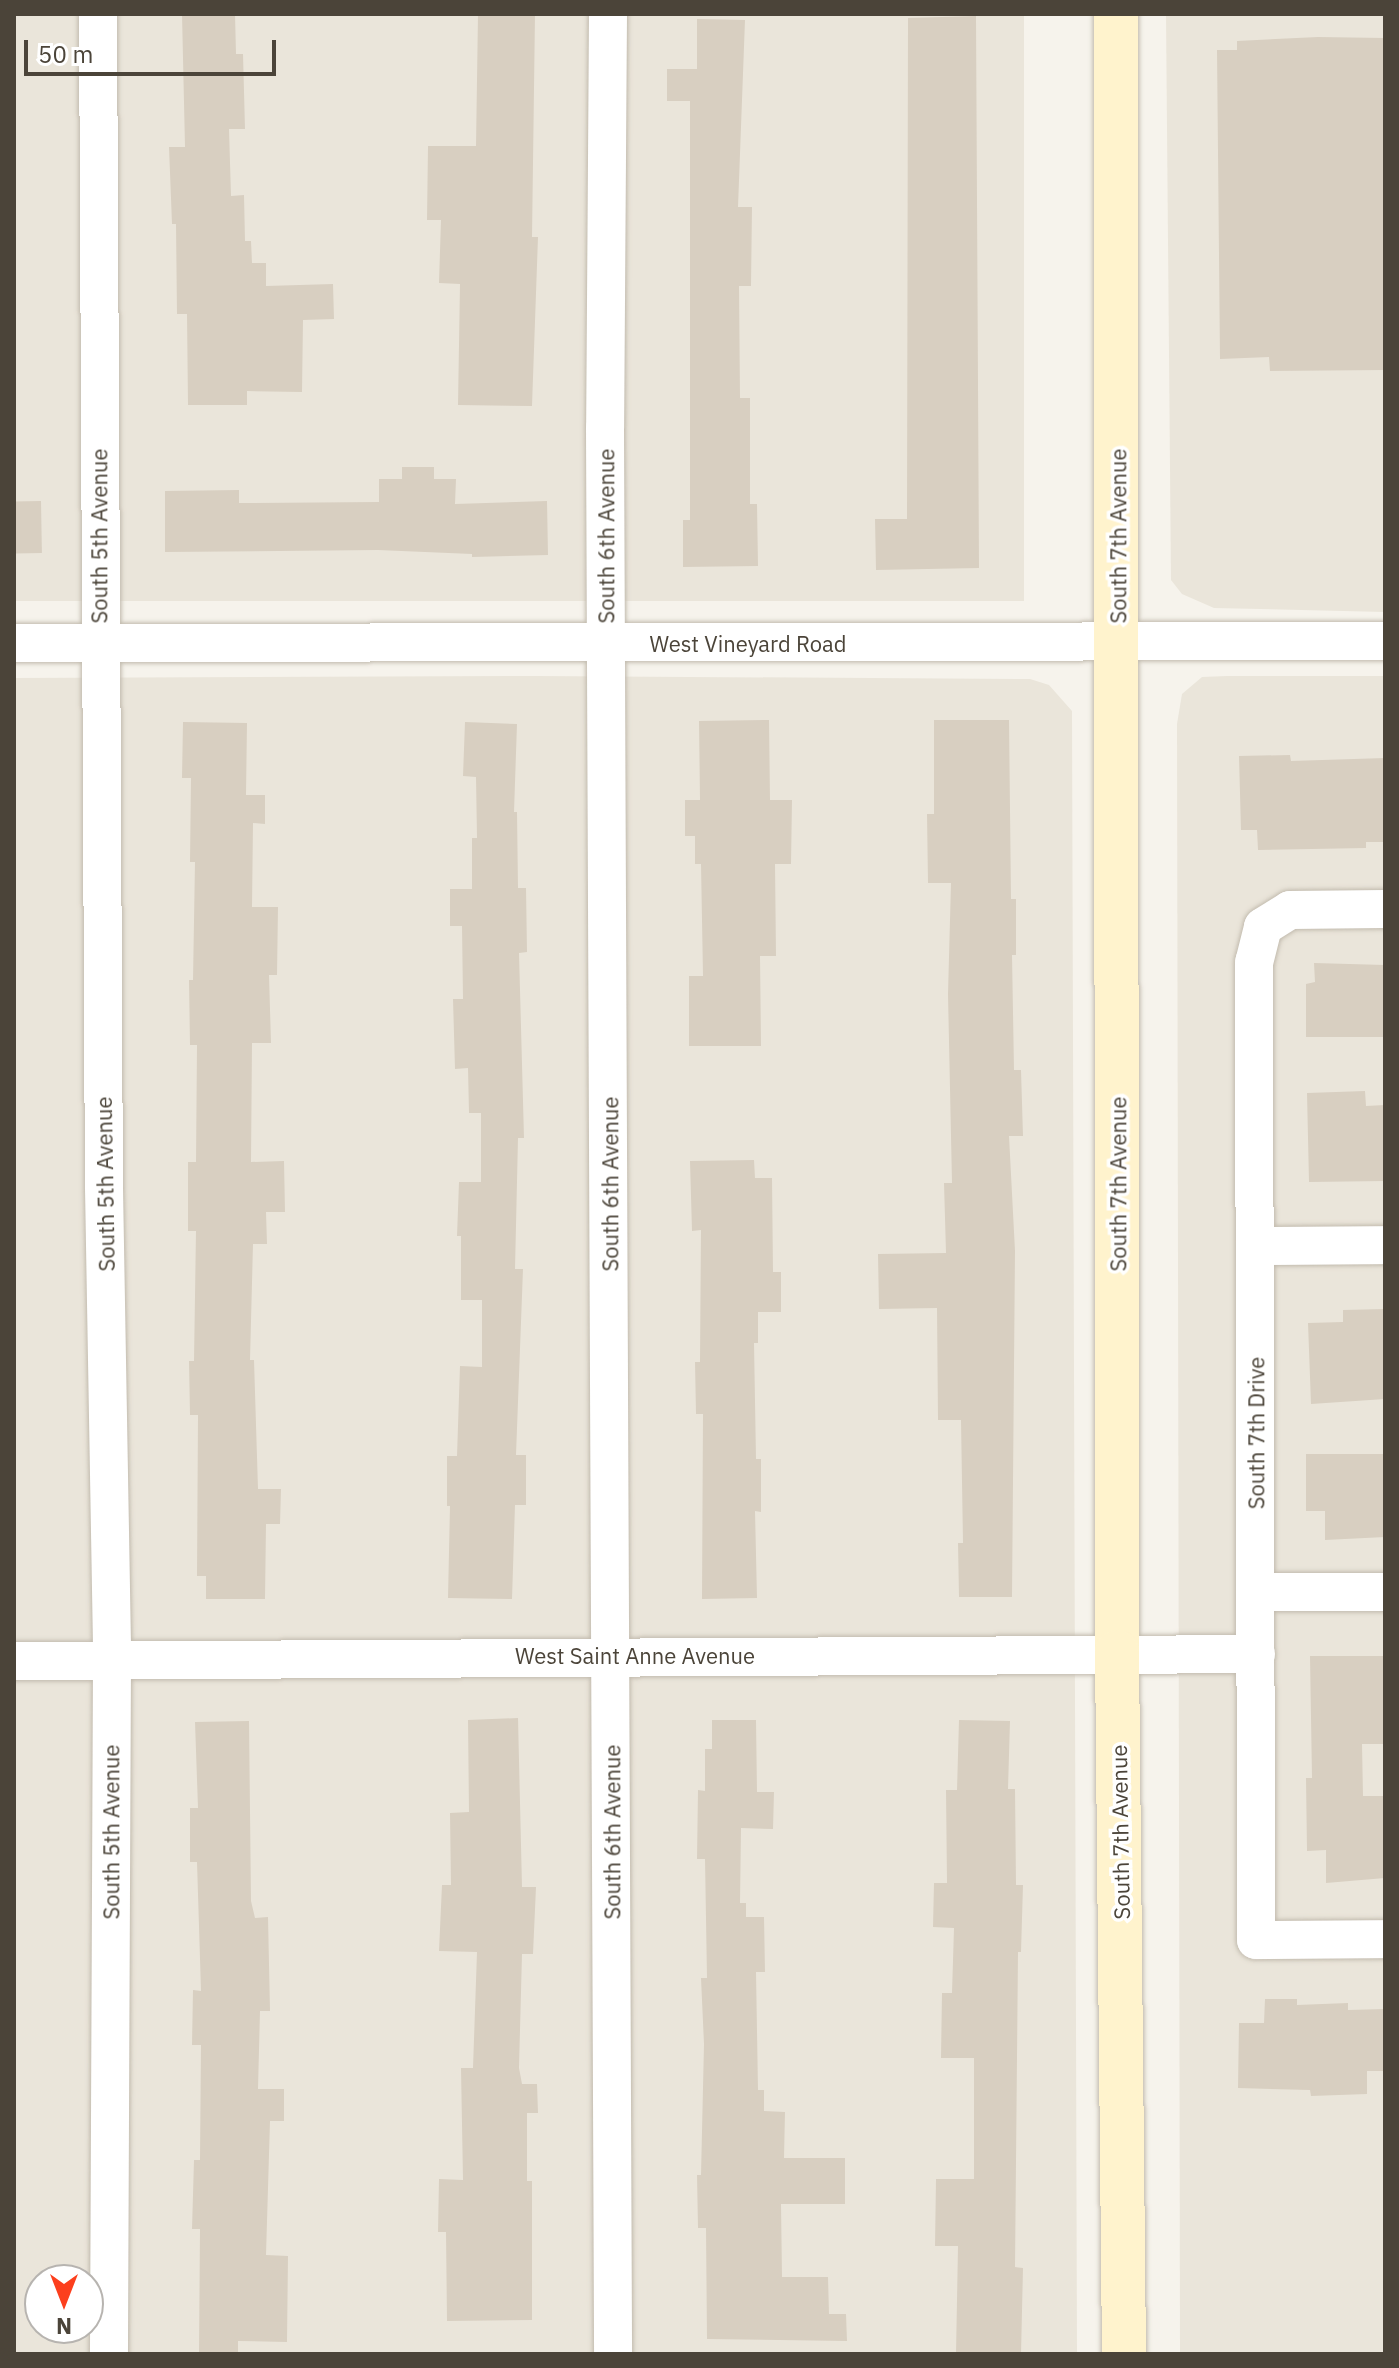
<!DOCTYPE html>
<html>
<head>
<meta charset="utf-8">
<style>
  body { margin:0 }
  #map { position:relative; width:1399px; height:2368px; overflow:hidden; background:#f6f3ec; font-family:"IBM Plex Sans",sans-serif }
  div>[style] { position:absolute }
  .residential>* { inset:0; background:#eae5da; transform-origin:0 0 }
  .building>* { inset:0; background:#d8cfc1; transform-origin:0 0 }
  .roads { filter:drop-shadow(0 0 2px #c2bbae) drop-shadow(0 0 2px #c2bbae) }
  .minor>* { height:38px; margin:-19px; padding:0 19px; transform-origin:19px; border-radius:19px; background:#fff }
  .secondary>* { height:44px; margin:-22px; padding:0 22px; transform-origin:22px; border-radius:22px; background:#fff3cd }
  span { translate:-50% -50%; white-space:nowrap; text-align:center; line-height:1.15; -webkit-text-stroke:7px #fff; paint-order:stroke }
  .street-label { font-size:22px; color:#4b4439 }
  .frame { position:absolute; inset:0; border:16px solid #4b4439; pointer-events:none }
  .north { position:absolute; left:24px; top:2264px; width:80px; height:80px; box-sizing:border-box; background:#fff; border:2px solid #b7b4b0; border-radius:50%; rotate:180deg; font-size:22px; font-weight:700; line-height:32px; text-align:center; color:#4b4439 }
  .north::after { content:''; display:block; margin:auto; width:28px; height:36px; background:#fc3f1d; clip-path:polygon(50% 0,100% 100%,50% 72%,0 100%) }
  .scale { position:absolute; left:24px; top:40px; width:252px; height:36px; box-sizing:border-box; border:4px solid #4b4439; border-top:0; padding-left:10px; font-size:24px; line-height:28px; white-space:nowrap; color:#4b4439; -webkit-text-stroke:6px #fff; paint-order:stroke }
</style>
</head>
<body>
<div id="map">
  <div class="residential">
    <div style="left:14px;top:14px;width:1010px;height:587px"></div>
    <div style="clip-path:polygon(1166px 14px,1385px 14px,1385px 612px,1214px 608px,1182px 594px,1171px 580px)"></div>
    <div style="clip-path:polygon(evenodd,537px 676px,1030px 679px,1049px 685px,1072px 711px,1077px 2354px,14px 2354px,14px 678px,537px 676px,40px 2280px,88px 2280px,88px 2328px,40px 2328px,40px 2280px)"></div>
    <div style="clip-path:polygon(1227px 676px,1385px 676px,1385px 2354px,1180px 2354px,1177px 724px,1182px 694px,1202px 677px)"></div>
  </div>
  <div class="building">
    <div style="clip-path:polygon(182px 14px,235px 14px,236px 54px,243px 54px,245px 129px,229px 129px,231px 196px,244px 195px,245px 241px,251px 241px,252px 263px,266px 263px,266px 286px,333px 284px,334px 319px,303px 320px,302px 392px,247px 391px,247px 405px,188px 405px,187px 314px,177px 314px,176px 224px,172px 224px,169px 147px,185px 147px)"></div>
    <div style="clip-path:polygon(478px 14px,535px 14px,532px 237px,538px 237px,532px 406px,458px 405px,460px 284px,439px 283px,441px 220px,427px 220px,428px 146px,476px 146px)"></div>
    <div style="clip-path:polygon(976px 16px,979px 568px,876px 570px,875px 519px,907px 519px,908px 18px)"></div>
    <div style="clip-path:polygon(697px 19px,745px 20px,738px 207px,752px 207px,751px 286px,739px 286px,740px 398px,750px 398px,750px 504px,757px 504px,758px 566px,683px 567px,683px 520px,690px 520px,690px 101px,667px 101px,667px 69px,697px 69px)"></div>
    <div style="clip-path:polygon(1318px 37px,1385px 38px,1385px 370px,1270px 371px,1269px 357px,1220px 359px,1217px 50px,1237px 50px,1237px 41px)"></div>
    <div style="clip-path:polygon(402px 467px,434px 467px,434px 479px,456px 479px,455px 504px,547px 501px,548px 555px,472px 557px,472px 554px,378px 550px,165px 552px,165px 491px,239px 490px,239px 503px,379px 502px,379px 479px,402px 479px)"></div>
    <div style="left:41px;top:501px;width:52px;height:27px;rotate:89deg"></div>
    <div style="clip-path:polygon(769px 720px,770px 800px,792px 800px,791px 864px,775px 864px,776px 956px,760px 956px,761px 1046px,689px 1046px,689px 976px,703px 976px,701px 864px,695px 864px,695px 836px,685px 836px,685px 800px,700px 800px,699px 721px)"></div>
    <div style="clip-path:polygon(934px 720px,1009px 720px,1011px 899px,1016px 899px,1016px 955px,1012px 955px,1014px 1070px,1021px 1070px,1023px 1136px,1009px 1136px,1015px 1251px,1012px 1597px,959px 1597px,958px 1543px,963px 1543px,961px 1420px,938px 1420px,937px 1308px,879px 1309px,878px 1254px,946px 1253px,944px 1183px,952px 1183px,948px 994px,951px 883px,928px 883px,927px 814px,934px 814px)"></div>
    <div style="clip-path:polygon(183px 722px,247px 723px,246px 795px,265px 795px,265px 824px,253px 823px,252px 907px,278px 907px,277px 975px,269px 975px,271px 1043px,252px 1043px,251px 1162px,284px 1161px,285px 1212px,266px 1212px,267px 1244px,253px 1244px,250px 1360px,254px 1360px,258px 1489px,281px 1489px,280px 1524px,266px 1524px,265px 1599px,206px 1599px,206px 1576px,197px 1576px,198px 1415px,190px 1415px,189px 1361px,194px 1361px,196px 1231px,188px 1231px,188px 1162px,196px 1162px,197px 1045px,190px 1045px,189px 980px,193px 980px,195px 862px,190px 862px,191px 778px,182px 778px)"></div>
    <div style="clip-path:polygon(465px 722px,517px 724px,514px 812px,517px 812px,518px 888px,526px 888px,527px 952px,519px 953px,524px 1138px,518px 1138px,515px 1269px,523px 1269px,516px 1455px,526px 1455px,526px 1505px,515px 1505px,512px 1599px,448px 1598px,450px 1506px,447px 1506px,447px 1456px,457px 1456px,460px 1366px,482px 1367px,482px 1300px,461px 1300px,461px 1236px,457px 1236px,459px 1182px,481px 1182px,481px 1113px,469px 1113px,468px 1068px,455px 1069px,453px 999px,463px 999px,462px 926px,450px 926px,450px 889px,472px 889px,472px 838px,477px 838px,476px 777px,463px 776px)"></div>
    <div style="clip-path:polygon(1290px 755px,1291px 761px,1385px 758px,1385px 842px,1366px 842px,1366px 848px,1258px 850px,1257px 830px,1241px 830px,1239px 756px)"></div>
    <div style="clip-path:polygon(1314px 963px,1385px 965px,1385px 1037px,1306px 1037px,1306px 984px,1315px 982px)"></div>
    <div style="clip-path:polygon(1365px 1091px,1366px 1106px,1385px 1105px,1385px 1181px,1309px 1182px,1307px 1093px)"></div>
    <div style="clip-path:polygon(754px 1160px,755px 1178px,772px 1178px,773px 1272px,781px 1272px,781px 1312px,758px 1312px,758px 1343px,754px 1343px,756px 1459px,761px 1459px,761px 1512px,755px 1511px,757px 1598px,702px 1599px,703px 1414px,696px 1414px,695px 1362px,700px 1362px,701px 1230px,692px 1231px,690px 1161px)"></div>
    <div style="clip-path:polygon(1385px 1309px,1385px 1399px,1311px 1404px,1308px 1323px,1343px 1322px,1343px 1310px)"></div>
    <div style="clip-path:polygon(1306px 1454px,1385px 1454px,1385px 1537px,1325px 1540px,1325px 1511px,1306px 1511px)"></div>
    <div style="clip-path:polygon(1310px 1656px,1385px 1656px,1385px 1744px,1362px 1744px,1363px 1796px,1385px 1796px,1385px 1878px,1326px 1883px,1326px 1850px,1307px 1851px,1306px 1778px,1312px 1778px)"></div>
    <div style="clip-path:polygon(518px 1718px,522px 1887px,536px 1887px,533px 1954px,522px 1954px,519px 2068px,522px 2084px,537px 2084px,538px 2113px,527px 2113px,527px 2181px,532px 2181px,532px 2320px,447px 2321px,446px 2232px,438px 2232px,439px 2179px,463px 2180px,461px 2068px,473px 2068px,477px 1952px,439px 1951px,442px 1885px,451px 1885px,450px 1813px,469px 1812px,468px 1720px)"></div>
    <div style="clip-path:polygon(712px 1720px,756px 1720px,757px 1792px,774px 1792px,773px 1829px,741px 1828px,740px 1903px,746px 1903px,746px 1917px,764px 1917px,765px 1972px,756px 1972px,758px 2090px,764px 2090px,764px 2111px,785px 2112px,784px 2158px,845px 2158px,845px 2204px,781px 2204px,782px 2277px,828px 2277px,829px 2314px,846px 2314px,847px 2341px,707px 2339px,706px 2228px,698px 2228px,697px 2175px,701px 2175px,704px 2044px,701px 1978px,707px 1978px,705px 1859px,697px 1859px,698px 1790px,705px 1791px,705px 1749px,712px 1749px)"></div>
    <div style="clip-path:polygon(959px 1720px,1010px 1721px,1008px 1789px,1015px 1789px,1016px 1885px,1023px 1885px,1021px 1952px,1018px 1952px,1015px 2267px,1023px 2268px,1021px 2354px,956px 2354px,958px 2246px,935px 2246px,936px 2179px,974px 2179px,974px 2058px,941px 2058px,942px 1993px,952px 1993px,954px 1928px,933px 1927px,934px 1883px,947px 1883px,946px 1790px,957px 1790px)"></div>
    <div style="clip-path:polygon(249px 1721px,251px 1901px,255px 1918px,268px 1917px,270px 2011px,260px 2011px,258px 2089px,284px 2089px,284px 2121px,270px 2121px,266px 2255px,288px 2256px,287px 2342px,238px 2341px,238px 2354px,199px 2354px,200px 2229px,192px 2229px,194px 2160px,200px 2160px,201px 2045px,192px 2045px,193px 1990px,201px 1991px,197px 1862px,190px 1862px,190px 1808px,198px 1808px,195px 1722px)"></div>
    <div style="clip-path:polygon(1265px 1999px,1297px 1999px,1297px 2005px,1348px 2003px,1348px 2010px,1385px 2009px,1385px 2071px,1367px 2071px,1367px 2094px,1311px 2096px,1310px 2090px,1238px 2088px,1239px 2023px,1264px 2023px)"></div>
  </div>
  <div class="roads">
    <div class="minor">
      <div style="left:98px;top:14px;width:1174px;rotate:89.71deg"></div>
      <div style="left:104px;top:1188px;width:471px;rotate:89deg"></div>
      <div style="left:112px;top:1659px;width:695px;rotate:90.25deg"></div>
      <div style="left:608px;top:14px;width:414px;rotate:90.4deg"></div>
      <div style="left:605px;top:428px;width:1926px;rotate:89.76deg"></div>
      <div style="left:14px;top:643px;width:1371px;rotate:-0.08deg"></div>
      <div style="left:1385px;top:909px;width:95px;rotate:179.4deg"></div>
      <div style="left:1290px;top:910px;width:32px;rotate:148deg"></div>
      <div style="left:1263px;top:927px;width:36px;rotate:104deg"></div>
      <div style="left:1254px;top:962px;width:978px;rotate:89.88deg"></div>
      <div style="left:1256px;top:1940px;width:129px;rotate:-0.4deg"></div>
      <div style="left:1255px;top:1246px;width:130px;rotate:-0.4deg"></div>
      <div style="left:1256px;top:1592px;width:129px"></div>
      <div style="left:14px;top:1661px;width:1242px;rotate:-0.32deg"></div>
    </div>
    <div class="secondary">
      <div style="left:1116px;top:14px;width:1638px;rotate:89.97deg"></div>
      <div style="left:1117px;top:1652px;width:702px;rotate:89.43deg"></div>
    </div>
  </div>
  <div class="street-label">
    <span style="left:99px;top:536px;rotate:-90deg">South 5th Avenue</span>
    <span style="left:606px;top:536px;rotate:-90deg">South 6th Avenue</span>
    <span style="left:1118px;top:536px;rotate:-90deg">South 7th Avenue</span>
    <span style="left:748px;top:644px">West Vineyard Road</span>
    <span style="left:105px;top:1184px;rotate:-91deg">South 5th Avenue</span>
    <span style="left:610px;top:1184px;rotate:-90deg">South 6th Avenue</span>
    <span style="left:1118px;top:1184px;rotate:-90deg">South 7th Avenue</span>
    <span style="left:1256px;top:1433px;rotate:-90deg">South 7th Drive</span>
    <span style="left:635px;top:1656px">West Saint Anne Avenue</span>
    <span style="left:111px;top:1832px;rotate:-90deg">South 5th Avenue</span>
    <span style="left:612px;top:1832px;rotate:-90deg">South 6th Avenue</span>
    <span style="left:1120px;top:1832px;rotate:-91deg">South 7th Avenue</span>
  </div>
  <div class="frame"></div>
  <div class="north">N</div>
  <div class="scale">50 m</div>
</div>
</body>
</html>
